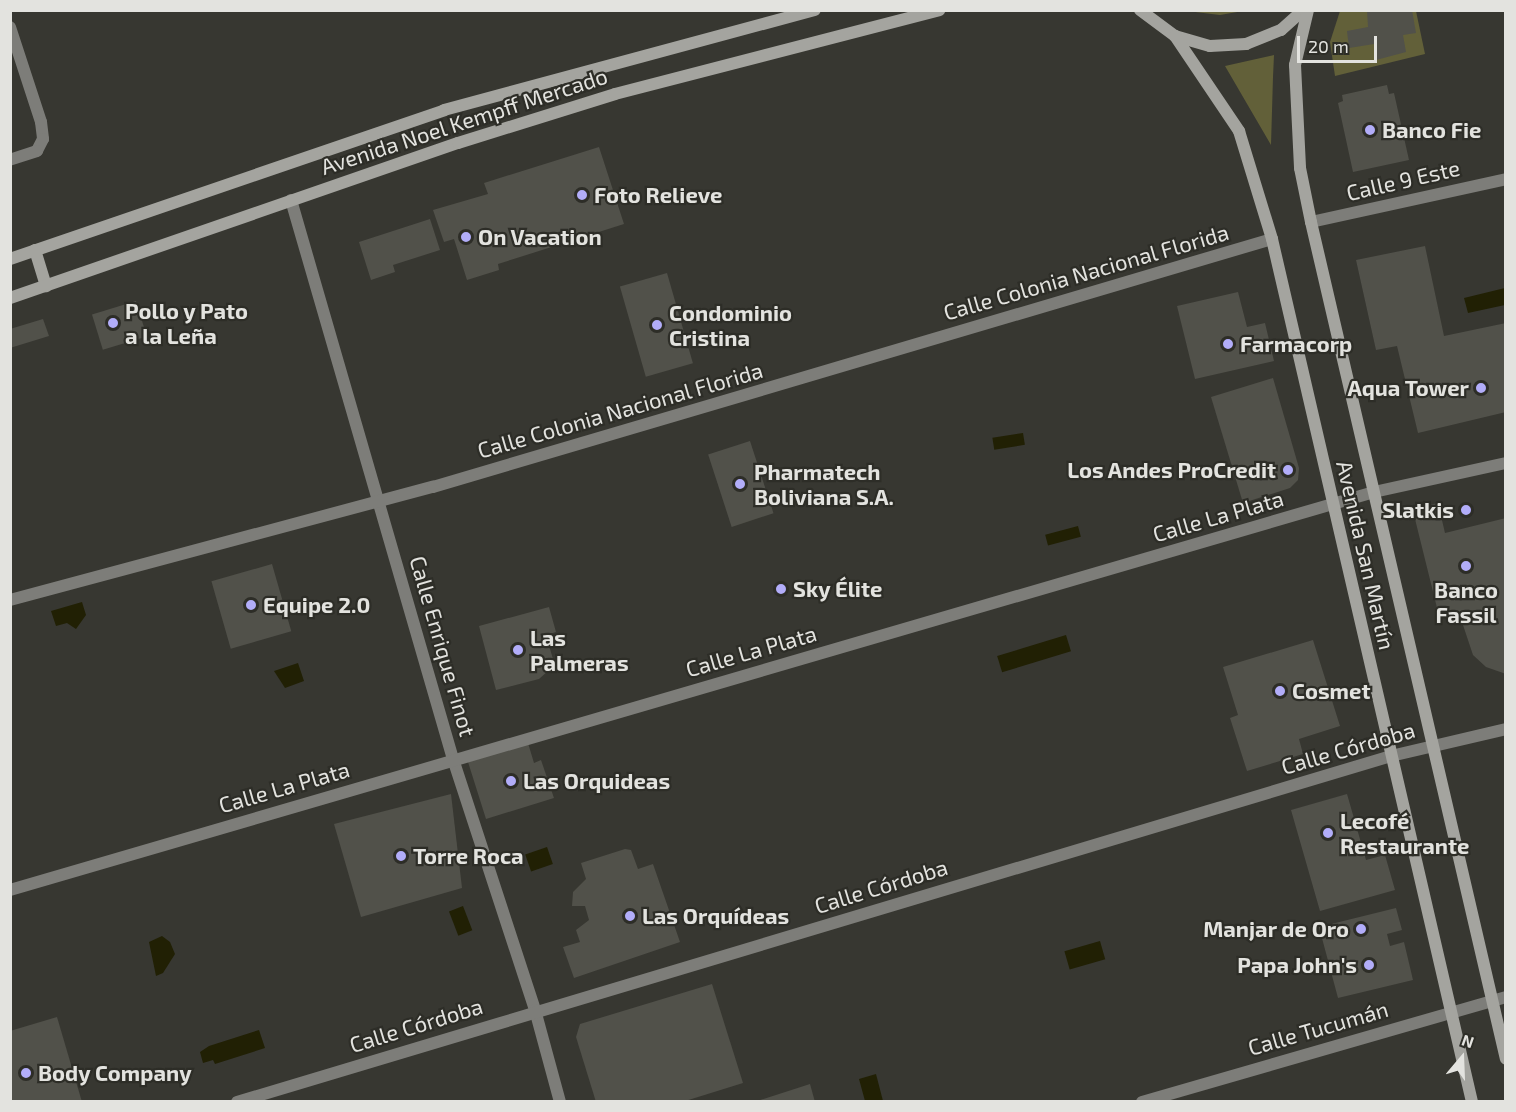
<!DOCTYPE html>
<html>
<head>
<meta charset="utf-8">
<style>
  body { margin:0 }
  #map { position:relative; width:1516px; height:1112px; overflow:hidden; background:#373731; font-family:"Exo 2",sans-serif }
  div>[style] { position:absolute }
  .green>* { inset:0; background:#626039 }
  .water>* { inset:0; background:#212004; transform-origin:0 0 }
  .building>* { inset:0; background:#51514a; transform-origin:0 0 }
  .service>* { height:12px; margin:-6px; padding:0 6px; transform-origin:6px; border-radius:6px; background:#7d7d79 }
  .minor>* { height:12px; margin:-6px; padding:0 6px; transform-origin:6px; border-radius:6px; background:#7d7d79 }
  .secondary>* { height:12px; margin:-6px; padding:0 6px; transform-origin:6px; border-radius:6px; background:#a4a49f }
  .dots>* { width:16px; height:16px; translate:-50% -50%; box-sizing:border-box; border:3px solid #2d2d27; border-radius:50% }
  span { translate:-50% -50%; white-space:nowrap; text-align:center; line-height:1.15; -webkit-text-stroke:4.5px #2d2d27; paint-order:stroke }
  .street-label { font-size:22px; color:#e3e3df }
  .poi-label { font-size:22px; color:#e3e3df; font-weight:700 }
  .left { translate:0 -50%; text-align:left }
  .right { translate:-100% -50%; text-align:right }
  .frame { position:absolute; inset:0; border:12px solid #e3e3df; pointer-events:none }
  .north { position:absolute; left:1432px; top:1028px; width:60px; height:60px; -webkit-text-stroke:4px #2d2d27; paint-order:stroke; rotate:19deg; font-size:16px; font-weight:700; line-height:24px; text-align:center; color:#e3e3df }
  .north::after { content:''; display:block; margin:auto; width:21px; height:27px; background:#e3e3df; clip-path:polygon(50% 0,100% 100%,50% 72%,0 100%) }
  .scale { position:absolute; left:1297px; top:36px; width:80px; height:27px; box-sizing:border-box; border:3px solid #e3e3df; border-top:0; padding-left:8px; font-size:18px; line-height:21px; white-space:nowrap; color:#e3e3df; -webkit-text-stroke:4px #2d2d27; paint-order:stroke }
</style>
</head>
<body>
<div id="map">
  <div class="green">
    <div style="clip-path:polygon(1187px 11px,1243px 11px,1220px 15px)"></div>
    <div style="clip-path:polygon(1340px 11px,1416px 11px,1425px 54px,1335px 76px,1330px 42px)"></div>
    <div style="clip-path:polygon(1274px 55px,1273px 77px,1271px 145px,1225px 66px)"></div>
  </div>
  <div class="water">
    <div style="clip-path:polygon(1505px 288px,1505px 305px,1468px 313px,1464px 298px)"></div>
    <div style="left:1023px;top:433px;width:12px;height:31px;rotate:81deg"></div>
    <div style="left:1078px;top:526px;width:11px;height:34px;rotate:75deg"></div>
    <div style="clip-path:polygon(82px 602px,86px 615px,76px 629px,67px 623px,56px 626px,51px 611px)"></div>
    <div style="left:1066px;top:635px;width:17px;height:72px;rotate:73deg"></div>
    <div style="clip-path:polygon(298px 663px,304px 681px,285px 688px,274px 671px)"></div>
    <div style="left:547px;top:847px;width:18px;height:23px;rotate:71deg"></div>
    <div style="left:463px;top:906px;width:26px;height:15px;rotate:69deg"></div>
    <div style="clip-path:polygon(162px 936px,170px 942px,175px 954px,163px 973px,156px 976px,149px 942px)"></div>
    <div style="left:1100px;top:941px;width:19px;height:37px;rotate:74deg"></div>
    <div style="clip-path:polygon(259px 1030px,265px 1048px,215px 1064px,213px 1060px,203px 1063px,200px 1052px,209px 1046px)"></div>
    <div style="clip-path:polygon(876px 1074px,883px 1101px,865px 1101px,859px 1079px)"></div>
  </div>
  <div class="building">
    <div style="clip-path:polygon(1367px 10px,1412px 10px,1416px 33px,1403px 35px,1406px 52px,1376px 60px,1374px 44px,1349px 48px,1347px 31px,1368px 27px)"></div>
    <div style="clip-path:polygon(1387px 85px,1389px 94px,1394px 93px,1409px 160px,1353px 172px,1338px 103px,1343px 101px,1342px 95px)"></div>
    <div style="clip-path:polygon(599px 147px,624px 224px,498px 264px,499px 270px,467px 280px,454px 239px,444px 242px,433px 210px,488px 194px,484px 183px)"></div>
    <div style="clip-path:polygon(430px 219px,440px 250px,393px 265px,395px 272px,371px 280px,359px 242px)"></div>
    <div style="clip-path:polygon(1425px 246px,1444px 336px,1506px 323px,1506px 412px,1418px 433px,1397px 346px,1376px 350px,1356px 260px)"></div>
    <div style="left:667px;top:273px;width:94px;height:49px;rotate:74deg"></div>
    <div style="clip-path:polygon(1238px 292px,1247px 327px,1265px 323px,1274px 361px,1195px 379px,1177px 306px)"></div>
    <div style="left:136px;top:301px;width:37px;height:46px;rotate:73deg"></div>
    <div style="clip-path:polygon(43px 319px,49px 336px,10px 348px,10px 329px)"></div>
    <div style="clip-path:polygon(1273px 378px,1299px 468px,1298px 480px,1290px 488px,1243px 503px,1211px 397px)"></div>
    <div style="left:750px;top:441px;width:76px;height:44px;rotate:72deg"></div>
    <div style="clip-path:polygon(1438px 503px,1445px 533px,1506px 518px,1506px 674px,1486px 667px,1473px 655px,1459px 613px,1439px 616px,1415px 519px,1425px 506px)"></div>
    <div style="left:272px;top:564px;width:70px;height:63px;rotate:74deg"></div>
    <div style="clip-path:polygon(549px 607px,556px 632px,546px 635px,553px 659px,548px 671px,539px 679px,496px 690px,479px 626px)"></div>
    <div style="clip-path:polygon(1313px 640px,1340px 726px,1299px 739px,1303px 754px,1247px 771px,1230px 718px,1238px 715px,1223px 667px)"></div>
    <div style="clip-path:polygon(528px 743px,534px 763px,541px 760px,554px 798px,486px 819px,468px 762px)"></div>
    <div style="clip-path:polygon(451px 794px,462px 888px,361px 917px,334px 824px)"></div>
    <div style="clip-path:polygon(1347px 794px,1366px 860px,1385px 855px,1395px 890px,1320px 911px,1291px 810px)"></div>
    <div style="clip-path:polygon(625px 849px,631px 850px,638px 869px,653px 864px,680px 942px,574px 978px,563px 947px,580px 942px,576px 930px,589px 920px,585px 906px,572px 906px,573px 892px,586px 879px,581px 863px)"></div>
    <div style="clip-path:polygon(1396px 908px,1402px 930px,1387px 934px,1390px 946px,1404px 942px,1413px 980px,1338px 998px,1319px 927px)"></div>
    <div style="clip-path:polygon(712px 984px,743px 1083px,682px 1102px,596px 1102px,576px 1037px,580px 1024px)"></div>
    <div style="clip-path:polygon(57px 1017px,82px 1102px,10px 1102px,10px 1031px)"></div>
    <div style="clip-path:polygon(810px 1084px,815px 1102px,757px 1102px,757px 1101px)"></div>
  </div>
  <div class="service">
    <div style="left:10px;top:27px;width:100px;rotate:71.9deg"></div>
    <div style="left:41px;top:122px;width:17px;rotate:83deg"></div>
    <div style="left:43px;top:139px;width:13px;rotate:117deg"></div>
    <div style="left:37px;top:151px;width:28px;rotate:162deg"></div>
  </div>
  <div class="minor">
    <div style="left:291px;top:200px;width:582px;rotate:73.84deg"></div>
    <div style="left:453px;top:759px;width:264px;rotate:71.9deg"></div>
    <div style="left:535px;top:1010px;width:95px;rotate:74.8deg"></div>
    <div style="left:1311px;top:222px;width:200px;rotate:-12.4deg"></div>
    <div style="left:10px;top:600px;width:438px;rotate:-15deg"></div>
    <div style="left:433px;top:487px;width:875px;rotate:-16.47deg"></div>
    <div style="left:10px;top:890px;width:1421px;rotate:-16.27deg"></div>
    <div style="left:1374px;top:492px;width:135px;rotate:-12.4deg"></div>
    <div style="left:237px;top:1102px;width:1205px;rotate:-16.69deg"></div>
    <div style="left:1391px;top:756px;width:118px;rotate:-13.2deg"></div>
    <div style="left:1142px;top:1102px;width:379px;rotate:-16.1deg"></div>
  </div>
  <div class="secondary">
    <div style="left:1140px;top:10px;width:44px;rotate:36.6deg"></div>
    <div style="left:1175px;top:36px;width:36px;rotate:16deg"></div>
    <div style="left:1210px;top:46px;width:36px;rotate:-3deg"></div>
    <div style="left:1246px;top:44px;width:38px;rotate:-22deg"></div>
    <div style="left:1281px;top:30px;width:30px;rotate:-42deg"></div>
    <div style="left:1308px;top:10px;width:57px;rotate:103.3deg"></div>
    <div style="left:1295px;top:65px;width:103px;rotate:87.2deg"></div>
    <div style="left:1300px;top:168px;width:55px;rotate:78.5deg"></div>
    <div style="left:1311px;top:222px;width:859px;rotate:76.89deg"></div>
    <div style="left:1175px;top:36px;width:115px;rotate:56deg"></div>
    <div style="left:1239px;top:131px;width:113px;rotate:73deg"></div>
    <div style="left:1272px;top:239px;width:886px;rotate:76.95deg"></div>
    <div style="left:35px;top:250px;width:38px;rotate:73deg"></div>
    <div style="left:10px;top:259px;width:459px;rotate:-18.9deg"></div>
    <div style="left:444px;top:110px;width:384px;rotate:-15.1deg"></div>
    <div style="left:10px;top:298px;width:474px;rotate:-19.1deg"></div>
    <div style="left:458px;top:143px;width:164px;rotate:-17.3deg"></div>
    <div style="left:615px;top:94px;width:335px;rotate:-14.5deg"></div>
  </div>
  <div class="dots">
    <div style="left:1370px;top:130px;background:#b2adf9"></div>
    <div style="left:582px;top:195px;background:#b2adf9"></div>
    <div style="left:466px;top:237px;background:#b2adf9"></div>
    <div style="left:113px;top:323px;background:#b2adf9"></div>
    <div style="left:657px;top:325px;background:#b2adf9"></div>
    <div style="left:1228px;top:344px;background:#b2adf9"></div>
    <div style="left:1481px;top:388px;background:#b2adf9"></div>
    <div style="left:1288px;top:470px;background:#b2adf9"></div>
    <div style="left:740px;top:484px;background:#b2adf9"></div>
    <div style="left:1466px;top:510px;background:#b2adf9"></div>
    <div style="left:1466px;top:566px;background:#b2adf9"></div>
    <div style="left:781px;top:589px;background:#b2adf9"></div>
    <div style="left:251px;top:605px;background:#b2adf9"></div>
    <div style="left:518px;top:650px;background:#b2adf9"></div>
    <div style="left:1280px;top:691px;background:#b2adf9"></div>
    <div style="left:511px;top:781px;background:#b2adf9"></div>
    <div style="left:1328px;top:833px;background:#b2adf9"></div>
    <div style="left:401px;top:856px;background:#b2adf9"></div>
    <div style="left:630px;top:916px;background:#b2adf9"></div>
    <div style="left:1361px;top:929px;background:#b2adf9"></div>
    <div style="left:1369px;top:965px;background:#b2adf9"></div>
    <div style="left:26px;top:1073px;background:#b2adf9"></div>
  </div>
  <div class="street-label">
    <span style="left:464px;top:121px;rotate:-18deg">Avenida Noel Kempff Mercado</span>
    <span style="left:1403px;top:180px;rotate:-13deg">Calle 9 Este</span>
    <span style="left:1086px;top:272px;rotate:-16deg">Calle Colonia Nacional Florida</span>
    <span style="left:620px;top:410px;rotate:-16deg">Calle Colonia Nacional Florida</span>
    <span style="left:1218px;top:516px;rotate:-16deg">Calle La Plata</span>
    <span style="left:1366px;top:555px;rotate:77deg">Avenida San Martín</span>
    <span style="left:443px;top:646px;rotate:74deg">Calle Enrique Finot</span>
    <span style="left:751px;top:651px;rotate:-16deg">Calle La Plata</span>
    <span style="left:1348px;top:748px;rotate:-16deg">Calle Córdoba</span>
    <span style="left:284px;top:787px;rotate:-16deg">Calle La Plata</span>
    <span style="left:881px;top:886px;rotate:-17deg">Calle Córdoba</span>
    <span style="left:416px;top:1025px;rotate:-17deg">Calle Córdoba</span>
    <span style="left:1318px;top:1028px;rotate:-16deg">Calle Tucumán</span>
  </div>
  <div class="poi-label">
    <span class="left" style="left:1382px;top:130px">Banco Fie</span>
    <span class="left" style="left:594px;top:195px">Foto Relieve</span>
    <span class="left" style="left:478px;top:237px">On Vacation</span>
    <span class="left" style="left:125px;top:323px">Pollo y Pato<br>a la Leña</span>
    <span class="left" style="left:669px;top:325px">Condominio<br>Cristina</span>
    <span class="left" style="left:1240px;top:344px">Farmacorp</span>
    <span class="right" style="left:1469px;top:388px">Aqua Tower</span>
    <span class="right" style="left:1276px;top:470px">Los Andes ProCredit</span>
    <span class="left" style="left:754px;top:484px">Pharmatech<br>Boliviana S.A.</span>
    <span class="right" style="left:1454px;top:510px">Slatkis</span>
    <span class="left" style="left:793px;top:589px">Sky Élite</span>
    <span style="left:1466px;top:602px">Banco<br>Fassil</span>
    <span class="left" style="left:263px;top:605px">Equipe 2.0</span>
    <span class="left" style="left:530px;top:650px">Las<br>Palmeras</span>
    <span class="left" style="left:1292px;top:691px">Cosmet</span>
    <span class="left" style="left:523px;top:781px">Las Orquideas</span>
    <span class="left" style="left:1340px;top:833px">Lecofé<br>Restaurante</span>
    <span class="left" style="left:413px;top:856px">Torre Roca</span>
    <span class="left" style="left:642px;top:916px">Las Orquídeas</span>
    <span class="right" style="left:1349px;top:929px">Manjar de Oro</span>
    <span class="right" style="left:1357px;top:965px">Papa John's</span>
    <span class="left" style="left:38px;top:1073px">Body Company</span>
  </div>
  <div class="frame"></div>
  <div class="north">N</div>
  <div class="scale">20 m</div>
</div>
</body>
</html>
